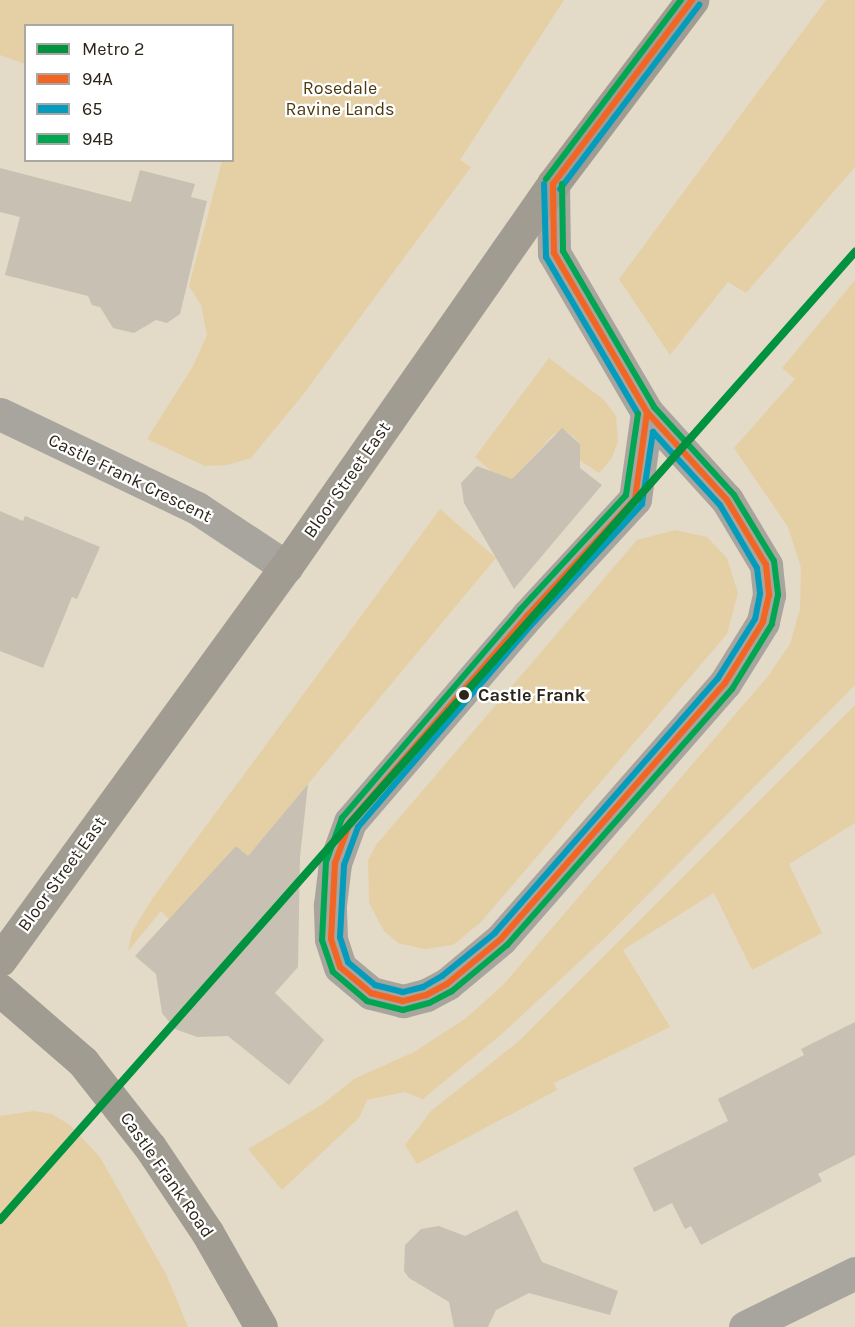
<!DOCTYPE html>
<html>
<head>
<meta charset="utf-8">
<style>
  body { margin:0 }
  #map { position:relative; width:855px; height:1327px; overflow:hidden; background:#e3dac8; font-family:Karla,sans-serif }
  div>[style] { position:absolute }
  .green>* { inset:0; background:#e5d0a6 }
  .building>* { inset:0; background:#c8c1b3 }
  .minor>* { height:33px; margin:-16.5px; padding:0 16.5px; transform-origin:16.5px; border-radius:16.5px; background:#a8a49e }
  .major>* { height:33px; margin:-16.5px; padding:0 16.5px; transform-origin:16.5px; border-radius:16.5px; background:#a19c92 }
  .bus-1>* { height:6px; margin:-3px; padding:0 3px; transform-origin:3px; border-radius:3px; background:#f26522 }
  .bus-2>* { height:6px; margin:-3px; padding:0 3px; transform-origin:3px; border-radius:3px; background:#049cbc }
  .bus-3>* { height:6px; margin:-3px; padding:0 3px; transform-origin:3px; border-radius:3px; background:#00a651 }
  .metro-1>* { height:8px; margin:-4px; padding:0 4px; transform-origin:4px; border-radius:4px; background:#00923f }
  .dots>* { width:16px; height:16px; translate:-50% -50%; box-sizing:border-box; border:3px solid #fff; border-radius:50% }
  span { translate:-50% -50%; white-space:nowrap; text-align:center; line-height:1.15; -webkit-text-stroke:4.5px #fff; paint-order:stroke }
  .park-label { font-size:18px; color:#4d390e }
  .street-label { font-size:18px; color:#2c2519 }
  .stop-label { font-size:18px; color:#2c2519; font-weight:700 }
  .left { translate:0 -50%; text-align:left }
  .legend { position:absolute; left:24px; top:24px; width:210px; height:138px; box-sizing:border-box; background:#fff; border:2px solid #aba8a3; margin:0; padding:8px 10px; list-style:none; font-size:18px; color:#2c2519 }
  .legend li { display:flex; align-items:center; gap:12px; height:30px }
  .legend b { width:30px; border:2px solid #aba8a3 }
</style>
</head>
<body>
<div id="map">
  <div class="green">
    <div style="clip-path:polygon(0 0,564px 0,460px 160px,471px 167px,302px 396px,251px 458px,227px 465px,205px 466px,147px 439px,193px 366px,207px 335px,201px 305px,189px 286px,222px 161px,232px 160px,232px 26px,26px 26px,25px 64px,0 55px)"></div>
    <div style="clip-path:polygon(826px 0,855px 0,855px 167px,746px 293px,728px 282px,670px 355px,619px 279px)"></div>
    <div style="clip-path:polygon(855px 280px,855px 685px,607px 936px,503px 1033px,423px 1099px,404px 1092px,367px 1100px,359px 1118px,282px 1190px,248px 1149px,323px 1104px,354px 1079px,414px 1052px,465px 1019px,504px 984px,768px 676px,790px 644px,800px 609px,801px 568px,788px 527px,734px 448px,795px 379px,782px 368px)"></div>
    <div style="clip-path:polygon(549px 358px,604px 400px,616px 416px,618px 441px,612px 458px,599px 473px,578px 459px,580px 444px,574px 437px,567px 432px,554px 434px,507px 485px,475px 457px)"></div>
    <div style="clip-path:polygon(440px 509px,496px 558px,248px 856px,236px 846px,170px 920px,161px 911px,128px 951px,132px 932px,152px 899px)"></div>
    <div style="clip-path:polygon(675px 530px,707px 537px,727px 558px,738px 593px,727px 634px,481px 922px,453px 945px,425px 949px,398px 943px,384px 931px,369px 903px,368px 860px,376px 845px,637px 540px)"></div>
    <div style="clip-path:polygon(855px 705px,855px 823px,789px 864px,822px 933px,752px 970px,714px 893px,623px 950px,670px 1027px,554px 1083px,557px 1090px,417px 1164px,405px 1145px,431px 1111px,519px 1041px)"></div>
    <div style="clip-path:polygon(34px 1111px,52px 1114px,70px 1125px,100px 1157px,167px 1276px,188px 1327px,0 1327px,0 1116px)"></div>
  </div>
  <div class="building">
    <div style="clip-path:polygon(0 168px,131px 202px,140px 170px,195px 184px,191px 197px,207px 201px,180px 314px,167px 323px,156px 320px,134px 333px,113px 328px,100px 307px,92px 305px,88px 296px,5px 275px,20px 217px,0 212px)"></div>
    <div style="clip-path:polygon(562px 428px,580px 444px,580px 468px,602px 485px,514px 589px,464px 503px,461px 483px,477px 466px,512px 479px)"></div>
    <div style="clip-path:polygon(0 511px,23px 521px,25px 516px,100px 547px,77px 599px,72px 597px,43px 668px,0 651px)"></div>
    <div style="clip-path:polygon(308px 784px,300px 857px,298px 967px,275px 993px,324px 1040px,289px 1085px,228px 1036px,197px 1037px,175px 1029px,162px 1013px,156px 974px,135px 956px,236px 846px,248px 856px)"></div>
    <div style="clip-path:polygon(855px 1022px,855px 1155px,818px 1174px,822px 1181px,701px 1245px,691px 1226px,685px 1229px,672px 1203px,654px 1212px,633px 1168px,728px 1121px,718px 1099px,804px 1055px,801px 1049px)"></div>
    <div style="clip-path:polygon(517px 1210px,542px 1262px,618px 1291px,610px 1315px,529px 1293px,496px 1310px,488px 1327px,454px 1327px,449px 1302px,409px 1278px,404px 1271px,405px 1245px,421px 1229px,439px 1226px,465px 1236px)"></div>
  </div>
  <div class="minor">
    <div style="left:553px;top:184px;width:69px;rotate:89.2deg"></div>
    <div style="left:554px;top:253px;width:184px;rotate:59.7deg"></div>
    <div style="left:647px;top:412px;width:119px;rotate:47.7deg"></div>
    <div style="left:727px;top:500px;width:76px;rotate:59deg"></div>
    <div style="left:766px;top:565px;width:30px;rotate:84deg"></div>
    <div style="left:769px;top:595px;width:28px;rotate:103deg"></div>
    <div style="left:763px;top:622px;width:72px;rotate:121.9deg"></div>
    <div style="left:725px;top:683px;width:340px;rotate:131.2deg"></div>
    <div style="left:501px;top:939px;width:70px;rotate:140.2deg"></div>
    <div style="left:447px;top:984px;width:24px;rotate:152deg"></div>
    <div style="left:426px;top:995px;width:24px;rotate:165deg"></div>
    <div style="left:403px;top:1001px;width:33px;rotate:-166deg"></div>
    <div style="left:371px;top:993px;width:40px;rotate:-140deg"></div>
    <div style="left:340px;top:967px;width:29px;rotate:-108deg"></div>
    <div style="left:331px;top:939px;width:34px;rotate:-92deg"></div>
    <div style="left:330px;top:905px;width:42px;rotate:-83.2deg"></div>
    <div style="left:335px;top:863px;width:44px;rotate:-69.9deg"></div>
    <div style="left:350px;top:822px;width:272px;rotate:-49.3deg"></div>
    <div style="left:527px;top:616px;width:159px;rotate:-47.3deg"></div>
    <div style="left:635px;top:499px;width:88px;rotate:-82.1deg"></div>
    <div style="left:0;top:414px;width:218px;rotate:25.5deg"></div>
    <div style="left:197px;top:508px;width:107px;rotate:33.5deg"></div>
    <div style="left:745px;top:1327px;width:123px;rotate:-26.1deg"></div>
  </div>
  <div class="major">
    <div style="left:0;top:960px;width:486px;rotate:-54deg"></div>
    <div style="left:286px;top:567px;width:467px;rotate:-55.1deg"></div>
    <div style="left:553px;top:184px;width:231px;rotate:-52.9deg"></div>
    <div style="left:0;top:990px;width:110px;rotate:40.9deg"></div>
    <div style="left:83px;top:1062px;width:108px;rotate:51.8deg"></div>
    <div style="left:150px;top:1147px;width:102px;rotate:56.2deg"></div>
    <div style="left:207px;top:1232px;width:109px;rotate:60.4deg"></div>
  </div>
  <div class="bus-1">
    <div style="left:553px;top:184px;width:69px;rotate:89.2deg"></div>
    <div style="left:554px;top:253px;width:184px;rotate:59.7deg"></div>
    <div style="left:553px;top:184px;width:231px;rotate:-52.9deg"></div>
    <div style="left:647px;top:412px;width:119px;rotate:47.7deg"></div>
    <div style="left:727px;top:500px;width:76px;rotate:59deg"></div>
    <div style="left:766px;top:565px;width:30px;rotate:84deg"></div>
    <div style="left:769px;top:595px;width:28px;rotate:103deg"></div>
    <div style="left:763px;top:622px;width:72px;rotate:121.9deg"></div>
    <div style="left:725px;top:683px;width:340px;rotate:131.2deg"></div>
    <div style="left:501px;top:939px;width:70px;rotate:140.2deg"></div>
    <div style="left:447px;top:984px;width:24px;rotate:152deg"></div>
    <div style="left:426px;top:995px;width:24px;rotate:165deg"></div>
    <div style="left:403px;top:1001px;width:33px;rotate:-166deg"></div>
    <div style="left:371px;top:993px;width:40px;rotate:-140deg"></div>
    <div style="left:340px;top:967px;width:29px;rotate:-108deg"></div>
    <div style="left:331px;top:939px;width:76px;rotate:-87deg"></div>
    <div style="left:335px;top:863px;width:44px;rotate:-69.9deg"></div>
    <div style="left:350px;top:822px;width:272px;rotate:-49.3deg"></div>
    <div style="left:527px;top:616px;width:159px;rotate:-47.3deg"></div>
    <div style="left:635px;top:499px;width:88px;rotate:-82.1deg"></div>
  </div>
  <div class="bus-2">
    <div style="left:544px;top:184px;width:73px;rotate:88.4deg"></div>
    <div style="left:546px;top:257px;width:182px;rotate:59.6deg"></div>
    <div style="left:560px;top:189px;width:231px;rotate:-52.9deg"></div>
    <div style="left:653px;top:432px;width:99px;rotate:47.5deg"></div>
    <div style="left:720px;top:505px;width:73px;rotate:59.6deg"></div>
    <div style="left:757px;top:568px;width:26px;rotate:83deg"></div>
    <div style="left:760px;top:594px;width:25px;rotate:101deg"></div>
    <div style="left:755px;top:619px;width:70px;rotate:122.1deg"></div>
    <div style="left:718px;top:678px;width:339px;rotate:131.2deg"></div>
    <div style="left:495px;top:933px;width:68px;rotate:140.9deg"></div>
    <div style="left:442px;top:976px;width:22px;rotate:150deg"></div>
    <div style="left:423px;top:987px;width:21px;rotate:166deg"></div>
    <div style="left:403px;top:992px;width:29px;rotate:-166deg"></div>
    <div style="left:375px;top:985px;width:35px;rotate:-140deg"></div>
    <div style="left:348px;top:962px;width:26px;rotate:-108deg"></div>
    <div style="left:340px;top:937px;width:72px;rotate:-86.8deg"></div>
    <div style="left:344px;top:865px;width:40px;rotate:-69.8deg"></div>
    <div style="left:358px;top:827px;width:270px;rotate:-49.4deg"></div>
    <div style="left:534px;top:622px;width:160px;rotate:-47.5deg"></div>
    <div style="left:642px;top:504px;width:73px;rotate:-81.3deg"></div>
  </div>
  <div class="bus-3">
    <div style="left:546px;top:179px;width:224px;rotate:-53deg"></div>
    <div style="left:562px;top:184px;width:67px;rotate:89.1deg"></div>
    <div style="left:563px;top:251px;width:181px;rotate:59.7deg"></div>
    <div style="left:654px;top:407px;width:119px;rotate:47.7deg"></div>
    <div style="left:734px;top:495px;width:77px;rotate:58.8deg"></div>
    <div style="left:774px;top:561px;width:34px;rotate:83deg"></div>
    <div style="left:778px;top:595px;width:30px;rotate:102deg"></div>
    <div style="left:772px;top:624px;width:76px;rotate:121.6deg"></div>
    <div style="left:732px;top:689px;width:341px;rotate:131.3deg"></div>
    <div style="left:507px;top:945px;width:72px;rotate:140.1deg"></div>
    <div style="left:452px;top:991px;width:26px;rotate:152deg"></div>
    <div style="left:429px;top:1003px;width:27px;rotate:165deg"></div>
    <div style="left:403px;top:1010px;width:37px;rotate:-166deg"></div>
    <div style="left:367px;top:1001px;width:45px;rotate:-139.5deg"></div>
    <div style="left:333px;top:972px;width:34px;rotate:-109deg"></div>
    <div style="left:322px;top:940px;width:78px;rotate:-87.1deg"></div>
    <div style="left:326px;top:862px;width:47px;rotate:-70deg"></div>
    <div style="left:342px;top:818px;width:274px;rotate:-49.4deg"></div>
    <div style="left:520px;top:610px;width:156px;rotate:-47.3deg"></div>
    <div style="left:626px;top:495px;width:82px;rotate:-81.6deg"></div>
  </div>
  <div class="metro-1">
    <div style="left:0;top:1220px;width:1292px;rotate:-48.55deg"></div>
  </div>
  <div class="dots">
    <div style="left:464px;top:695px;background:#2c2519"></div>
  </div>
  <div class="park-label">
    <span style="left:340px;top:99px">Rosedale<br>Ravine Lands</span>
  </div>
  <div class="street-label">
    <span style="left:130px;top:478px;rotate:26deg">Castle Frank Crescent</span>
    <span style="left:347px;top:480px;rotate:-55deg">Bloor Street East</span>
    <span style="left:62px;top:874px;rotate:-54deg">Bloor Street East</span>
    <span style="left:167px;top:1175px;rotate:55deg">Castle Frank Road</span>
  </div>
  <div class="stop-label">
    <span class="left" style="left:478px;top:695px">Castle Frank</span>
  </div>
  <ul class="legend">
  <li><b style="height:8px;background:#00923f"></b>Metro 2</li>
  <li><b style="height:8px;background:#f26522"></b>94A</li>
  <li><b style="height:8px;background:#049cbc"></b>65</li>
  <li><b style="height:8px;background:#00a651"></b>94B</li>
  </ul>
</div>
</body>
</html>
